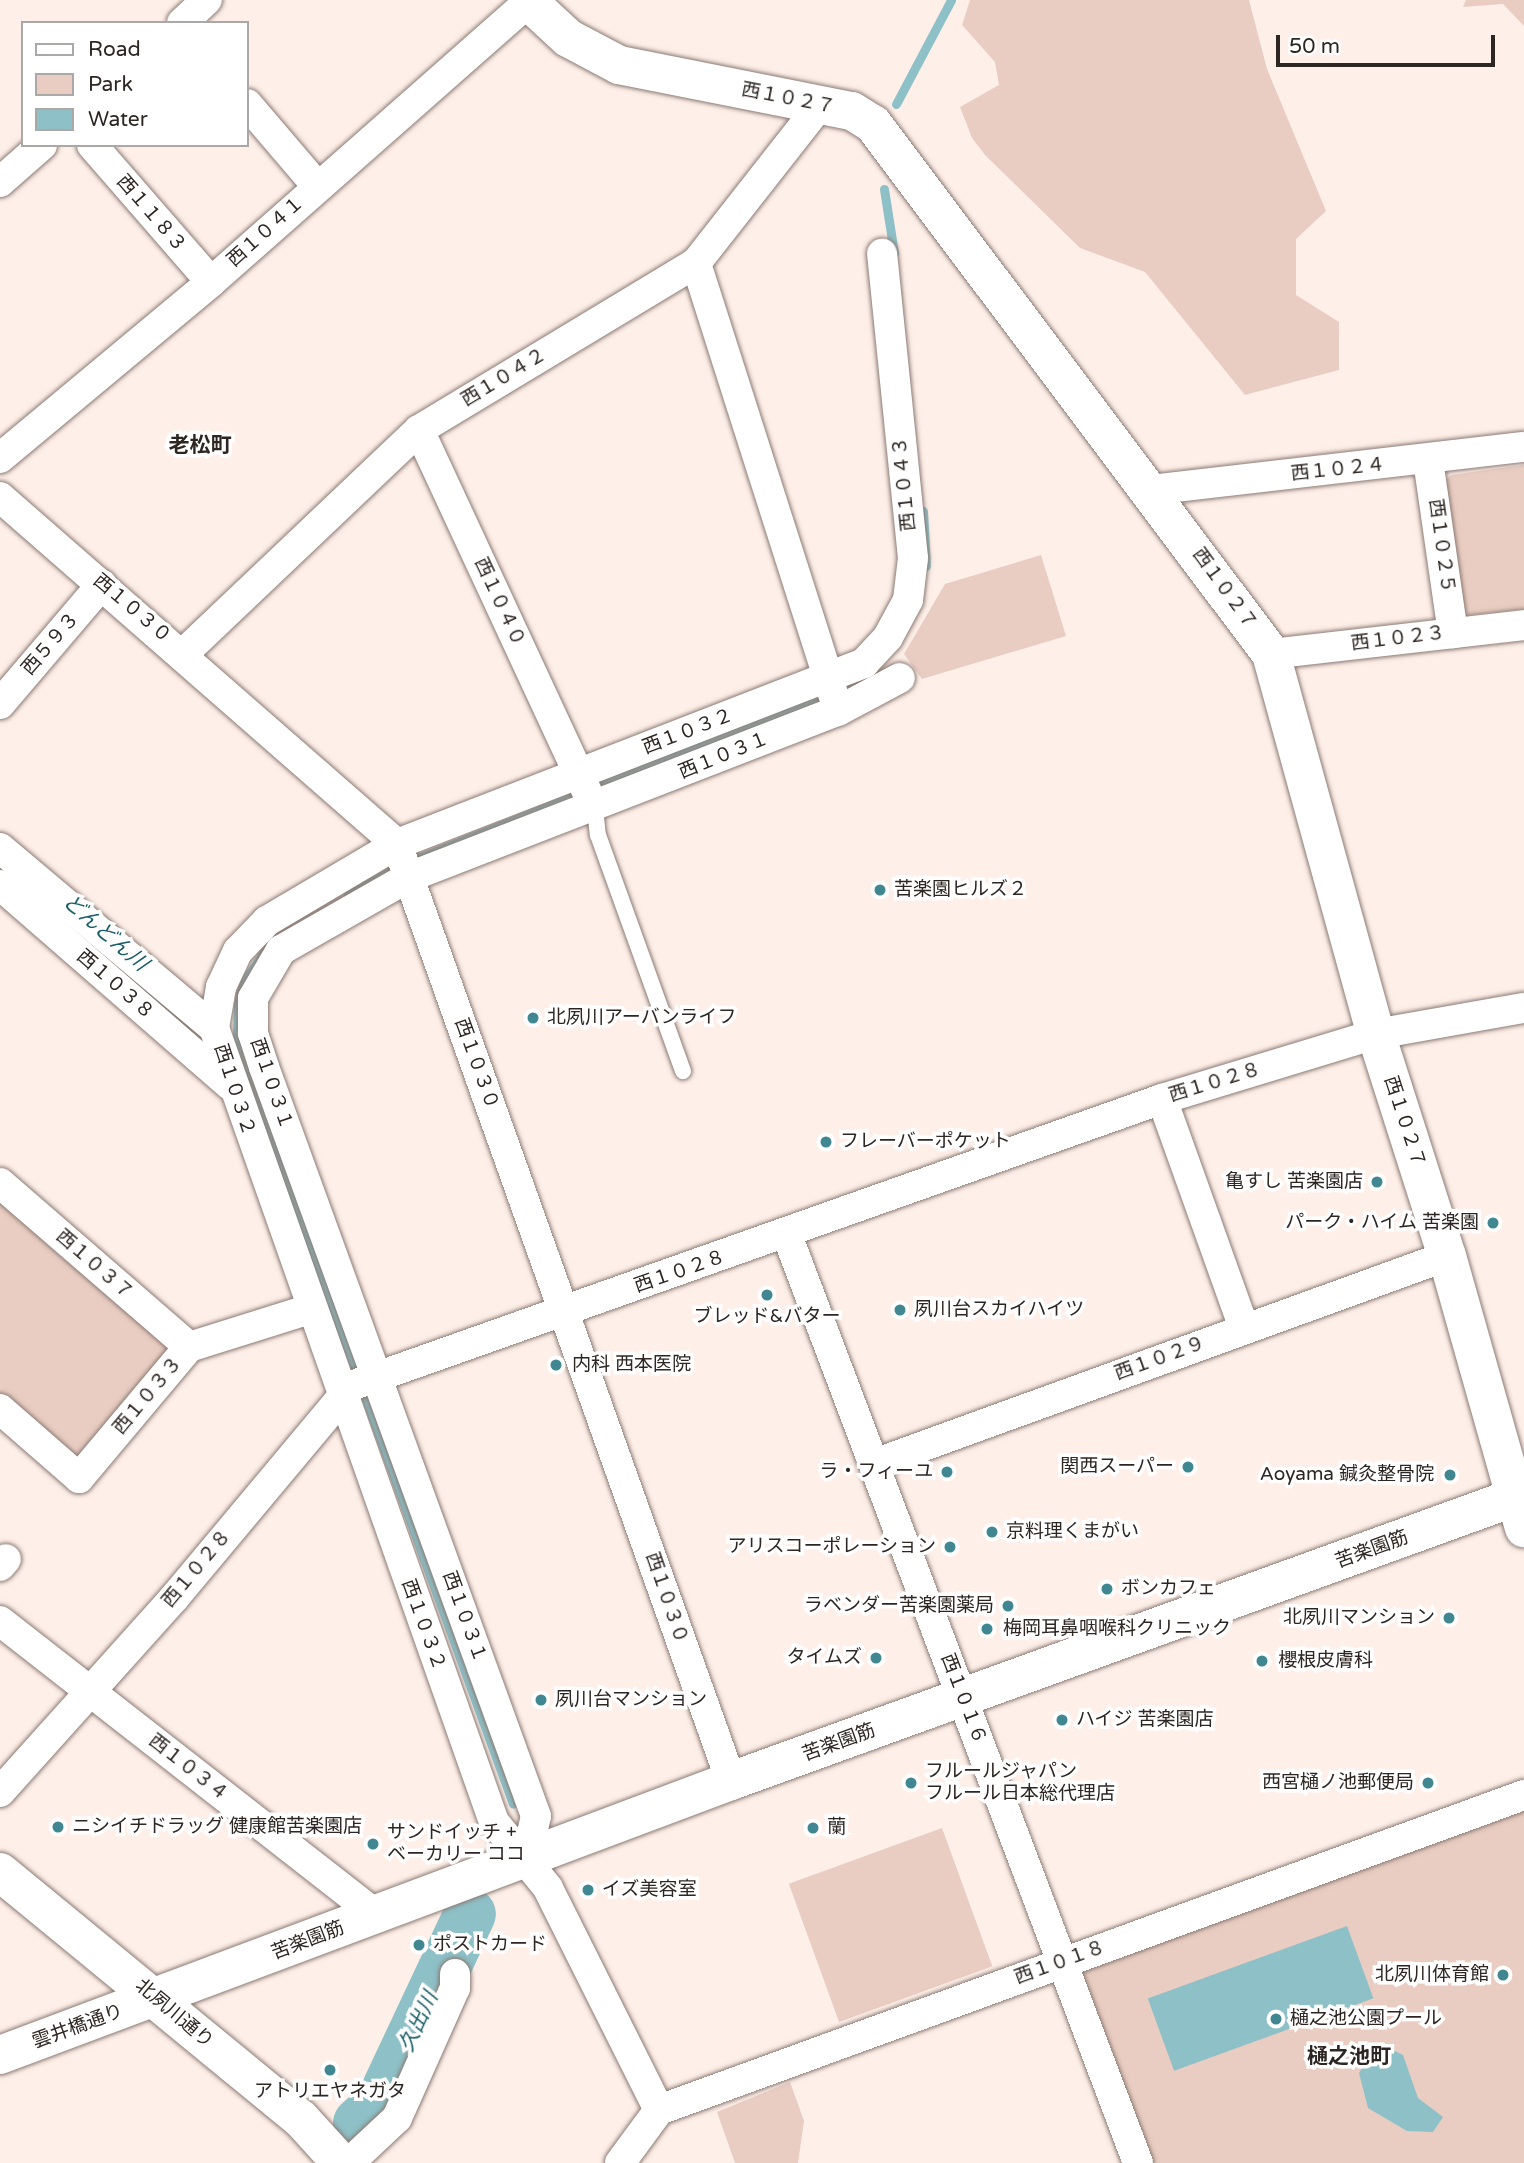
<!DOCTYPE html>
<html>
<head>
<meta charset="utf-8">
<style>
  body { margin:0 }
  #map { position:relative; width:1524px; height:2163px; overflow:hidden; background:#feefe9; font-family:"Varela Round","Noto Sans JP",sans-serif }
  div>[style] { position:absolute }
  .green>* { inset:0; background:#e9cdc2; transform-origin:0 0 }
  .water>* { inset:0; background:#8dc0c7; transform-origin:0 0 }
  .stream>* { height:9px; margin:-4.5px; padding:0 4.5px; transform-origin:4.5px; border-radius:4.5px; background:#8dc0c7 }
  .river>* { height:52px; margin:-26px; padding:0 26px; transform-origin:26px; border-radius:26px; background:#8dc0c7 }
  .roads { filter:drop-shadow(0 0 2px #8b7a73) drop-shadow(0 0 2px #8b7a73) }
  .service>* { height:16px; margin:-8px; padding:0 8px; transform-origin:8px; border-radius:8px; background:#fff }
  .minor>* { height:30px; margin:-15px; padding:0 15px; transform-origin:15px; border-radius:15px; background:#fff }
  .tertiary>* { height:38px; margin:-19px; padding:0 19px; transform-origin:19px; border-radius:19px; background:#fff }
  .dots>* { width:19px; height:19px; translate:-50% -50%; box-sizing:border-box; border:4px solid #fff; border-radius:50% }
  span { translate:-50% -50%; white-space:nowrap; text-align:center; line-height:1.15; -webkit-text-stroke:7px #fff; paint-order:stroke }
  .street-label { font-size:19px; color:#2d2623 }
  .poi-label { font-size:19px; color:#2d2623 }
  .left { translate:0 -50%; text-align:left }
  .right { translate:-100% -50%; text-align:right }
  .neighbourhood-label { font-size:21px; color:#2d2623; font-weight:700 }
  .water-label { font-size:21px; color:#195f67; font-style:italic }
  .legend { position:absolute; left:21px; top:21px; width:228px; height:126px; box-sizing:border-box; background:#fff; border:2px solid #aba8a7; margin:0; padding:9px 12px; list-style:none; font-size:21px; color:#2d2623 }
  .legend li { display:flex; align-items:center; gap:14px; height:35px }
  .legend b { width:35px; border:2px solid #aba8a7 }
  .scale { position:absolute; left:1276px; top:35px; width:219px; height:32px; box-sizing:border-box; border:4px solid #2d2623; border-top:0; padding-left:9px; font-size:21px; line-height:24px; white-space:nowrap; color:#2d2623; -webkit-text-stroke:5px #fff; paint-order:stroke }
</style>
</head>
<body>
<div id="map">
  <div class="green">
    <div style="clip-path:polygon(970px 0,1249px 0,1267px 69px,1326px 211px,1296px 239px,1296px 295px,1339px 322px,1339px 370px,1245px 395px,1145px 272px,1080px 248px,985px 155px,972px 138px,960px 107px,999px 85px,995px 62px,962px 25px)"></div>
    <div style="clip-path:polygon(1466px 0,1524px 0,1524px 26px,1503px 4px,1463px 7px)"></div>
    <div style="clip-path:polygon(1524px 465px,1524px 609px,1469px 615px,1458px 607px,1442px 484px,1451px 475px)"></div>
    <div style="clip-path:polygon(1041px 555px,1066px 636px,922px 679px,904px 654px,945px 584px)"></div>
    <div style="clip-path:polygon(0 1195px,173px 1344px,80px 1460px,0 1399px)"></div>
    <div style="clip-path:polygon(1524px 1809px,1524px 2163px,1153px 2163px,1082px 1977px,1088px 1967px)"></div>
    <div style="left:942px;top:1828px;width:147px;height:163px;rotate:70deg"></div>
    <div style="clip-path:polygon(790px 2082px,804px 2121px,798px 2163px,735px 2163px,717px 2112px)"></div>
  </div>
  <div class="water">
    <div style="left:1347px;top:1926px;width:77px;height:212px;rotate:70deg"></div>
    <div style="clip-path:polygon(1387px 2047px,1403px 2055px,1418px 2098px,1443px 2117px,1433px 2132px,1407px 2131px,1368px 2108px,1359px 2073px,1370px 2055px)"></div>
  </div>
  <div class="stream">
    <div style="left:896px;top:104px;width:118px;rotate:-62.1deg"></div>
    <div style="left:884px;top:189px;width:65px;rotate:81.1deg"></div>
    <div style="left:923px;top:511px;width:55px;rotate:86.9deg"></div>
    <div style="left:409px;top:862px;width:482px;rotate:-21.8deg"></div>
    <div style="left:856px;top:683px;width:12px;rotate:-42deg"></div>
    <div style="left:348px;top:895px;width:55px;rotate:-29.4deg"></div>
    <div style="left:86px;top:940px;width:134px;rotate:40.5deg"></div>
    <div style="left:271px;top:943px;width:47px;rotate:125.4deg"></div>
    <div style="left:244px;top:981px;width:25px;rotate:104deg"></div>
    <div style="left:238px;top:1005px;width:29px;rotate:92deg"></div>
    <div style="left:237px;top:1034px;width:45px;rotate:74.4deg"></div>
    <div style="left:249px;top:1077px;width:773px;rotate:70.04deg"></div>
  </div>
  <div class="river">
    <div style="left:359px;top:2123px;width:28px;rotate:-41deg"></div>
    <div style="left:380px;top:2105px;width:211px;rotate:-64.8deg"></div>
  </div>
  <div class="roads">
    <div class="service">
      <div style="left:595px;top:808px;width:27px;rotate:84deg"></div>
      <div style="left:598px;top:835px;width:251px;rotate:70.2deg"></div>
    </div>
    <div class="minor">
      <div style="left:182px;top:23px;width:34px;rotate:-43deg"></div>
      <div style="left:247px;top:104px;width:109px;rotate:49.5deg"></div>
      <div style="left:92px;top:145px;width:181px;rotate:49deg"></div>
      <div style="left:0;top:182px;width:56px;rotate:-41.4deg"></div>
      <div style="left:419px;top:430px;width:399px;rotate:65.1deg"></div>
      <div style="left:0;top:458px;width:275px;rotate:-39.8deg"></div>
      <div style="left:211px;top:282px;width:424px;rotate:-41.4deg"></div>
      <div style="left:1428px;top:460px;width:175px;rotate:81.8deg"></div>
      <div style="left:1151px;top:490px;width:375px;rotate:-6.6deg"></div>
      <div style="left:0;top:497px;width:527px;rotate:41.16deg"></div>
      <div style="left:397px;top:844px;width:995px;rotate:70.38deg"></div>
      <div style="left:184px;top:653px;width:324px;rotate:-43.5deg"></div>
      <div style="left:419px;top:430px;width:323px;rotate:-31.1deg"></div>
      <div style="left:696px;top:263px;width:199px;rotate:-51.9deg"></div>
      <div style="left:1271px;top:654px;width:255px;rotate:-6.5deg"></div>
      <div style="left:833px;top:694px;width:18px;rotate:-106deg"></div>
      <div style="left:828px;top:677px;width:39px;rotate:-21deg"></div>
      <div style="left:864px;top:663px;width:35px;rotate:-47deg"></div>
      <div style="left:888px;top:637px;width:42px;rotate:-61.6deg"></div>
      <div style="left:908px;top:600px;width:42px;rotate:-83.2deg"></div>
      <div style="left:913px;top:558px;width:306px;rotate:-95.8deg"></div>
      <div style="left:0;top:704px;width:157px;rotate:-49.6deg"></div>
      <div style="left:0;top:848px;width:280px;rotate:40.1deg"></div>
      <div style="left:0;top:885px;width:305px;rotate:41deg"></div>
      <div style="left:1162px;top:1099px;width:243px;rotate:70.3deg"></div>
      <div style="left:0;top:1183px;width:250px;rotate:40.9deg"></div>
      <div style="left:787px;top:1235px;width:992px;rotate:69.28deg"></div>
      <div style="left:0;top:1409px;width:105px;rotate:41.1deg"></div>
      <div style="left:79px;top:1478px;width:171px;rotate:-50deg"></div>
      <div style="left:189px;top:1347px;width:127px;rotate:-17.4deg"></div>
      <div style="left:874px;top:1464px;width:610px;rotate:-19.95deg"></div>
      <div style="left:0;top:1566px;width:9px;rotate:-49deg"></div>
      <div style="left:0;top:1621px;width:477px;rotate:38deg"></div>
      <div style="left:0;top:1792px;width:261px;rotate:-48.1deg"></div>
      <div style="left:174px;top:1598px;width:276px;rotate:-50.1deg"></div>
      <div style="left:351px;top:1386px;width:860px;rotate:-19.49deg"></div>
      <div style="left:1162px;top:1099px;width:224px;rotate:-16.9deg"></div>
      <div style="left:1376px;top:1034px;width:150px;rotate:-10deg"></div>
      <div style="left:526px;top:1859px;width:44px;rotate:-76.9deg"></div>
      <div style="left:536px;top:1816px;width:797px;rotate:-109.96deg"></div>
      <div style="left:264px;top:1067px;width:36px;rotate:-108deg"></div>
      <div style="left:253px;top:1033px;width:35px;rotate:-90deg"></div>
      <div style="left:253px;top:998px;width:56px;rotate:-59.7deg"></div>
      <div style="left:281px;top:950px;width:147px;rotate:-29.7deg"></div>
      <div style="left:409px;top:877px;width:460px;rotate:-21.2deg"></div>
      <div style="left:838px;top:711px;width:70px;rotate:-28deg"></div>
      <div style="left:659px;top:2110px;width:248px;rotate:-116.6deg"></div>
      <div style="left:548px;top:1888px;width:85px;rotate:-129.3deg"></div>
      <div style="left:494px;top:1822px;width:842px;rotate:-109.42deg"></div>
      <div style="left:214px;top:1028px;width:42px;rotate:-80.3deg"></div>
      <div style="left:221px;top:987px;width:40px;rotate:-65deg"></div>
      <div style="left:238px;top:951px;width:42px;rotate:-46deg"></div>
      <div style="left:267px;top:921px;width:151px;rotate:-30.6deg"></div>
      <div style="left:397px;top:844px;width:462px;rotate:-21.2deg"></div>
      <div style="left:828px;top:677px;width:435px;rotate:-107.7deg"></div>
      <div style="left:349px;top:2163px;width:66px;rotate:-43.2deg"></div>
      <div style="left:397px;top:2118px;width:142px;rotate:-66deg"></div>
      <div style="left:455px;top:1988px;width:14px;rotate:-90deg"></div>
      <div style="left:620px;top:2163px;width:66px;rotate:-53.7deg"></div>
      <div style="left:659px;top:2110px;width:921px;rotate:-20.01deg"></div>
    </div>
    <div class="tertiary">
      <div style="left:527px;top:0;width:56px;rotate:42.8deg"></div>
      <div style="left:568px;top:38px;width:58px;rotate:27.9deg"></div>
      <div style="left:619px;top:65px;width:237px;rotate:11.2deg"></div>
      <div style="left:852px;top:111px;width:25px;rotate:32deg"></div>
      <div style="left:873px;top:124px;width:663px;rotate:53.1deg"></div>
      <div style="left:1271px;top:654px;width:394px;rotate:74.6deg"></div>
      <div style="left:1376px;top:1034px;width:233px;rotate:72.3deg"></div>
      <div style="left:1447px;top:1256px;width:283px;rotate:74.2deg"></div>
      <div style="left:0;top:1872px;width:389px;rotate:39.4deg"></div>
      <div style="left:301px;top:2119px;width:59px;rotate:47.7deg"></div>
      <div style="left:0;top:2055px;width:781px;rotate:-20.55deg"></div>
      <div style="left:731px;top:1781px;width:843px;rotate:-19.9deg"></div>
    </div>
  </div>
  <div class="dots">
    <div style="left:880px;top:890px;background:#418791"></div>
    <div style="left:533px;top:1018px;background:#418791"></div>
    <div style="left:826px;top:1142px;background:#418791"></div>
    <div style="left:1377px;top:1182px;background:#418791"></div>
    <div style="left:1493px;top:1223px;background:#418791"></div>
    <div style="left:767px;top:1295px;background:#418791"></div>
    <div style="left:900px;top:1310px;background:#418791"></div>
    <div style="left:556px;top:1365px;background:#418791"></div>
    <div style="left:1188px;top:1467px;background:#418791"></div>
    <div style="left:947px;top:1472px;background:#418791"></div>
    <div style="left:1450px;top:1475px;background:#418791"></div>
    <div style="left:992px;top:1532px;background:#418791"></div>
    <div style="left:950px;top:1547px;background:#418791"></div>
    <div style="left:1107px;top:1589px;background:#418791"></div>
    <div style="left:1008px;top:1606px;background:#418791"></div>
    <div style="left:1449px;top:1618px;background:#418791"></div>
    <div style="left:987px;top:1629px;background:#418791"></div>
    <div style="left:876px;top:1658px;background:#418791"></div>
    <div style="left:1262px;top:1661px;background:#418791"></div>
    <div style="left:541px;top:1700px;background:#418791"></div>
    <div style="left:1062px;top:1720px;background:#418791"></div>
    <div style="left:911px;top:1783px;background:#418791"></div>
    <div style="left:1428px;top:1783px;background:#418791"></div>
    <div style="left:58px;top:1827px;background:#418791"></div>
    <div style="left:813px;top:1828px;background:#418791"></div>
    <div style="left:373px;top:1844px;background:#418791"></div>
    <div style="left:588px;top:1890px;background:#418791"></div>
    <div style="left:419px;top:1945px;background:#418791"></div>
    <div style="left:1503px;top:1975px;background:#418791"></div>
    <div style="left:1276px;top:2019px;background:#418791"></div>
    <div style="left:330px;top:2070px;background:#418791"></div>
  </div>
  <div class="street-label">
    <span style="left:788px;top:99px;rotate:11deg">西１０２７</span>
    <span style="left:151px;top:214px;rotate:49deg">西１１８３</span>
    <span style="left:266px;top:232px;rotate:-42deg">西１０４１</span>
    <span style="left:504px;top:378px;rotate:-31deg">西１０４２</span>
    <span style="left:1338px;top:470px;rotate:-6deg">西１０２４</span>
    <span style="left:905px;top:484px;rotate:-96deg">西１０４３</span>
    <span style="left:1441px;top:546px;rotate:82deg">西１０２５</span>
    <span style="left:1224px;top:589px;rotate:54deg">西１０２７</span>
    <span style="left:499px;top:602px;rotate:65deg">西１０４０</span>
    <span style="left:132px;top:609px;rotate:40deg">西１０３０</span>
    <span style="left:1398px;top:639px;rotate:-7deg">西１０２３</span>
    <span style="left:51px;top:644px;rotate:-49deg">西５９３</span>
    <span style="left:688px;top:732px;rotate:-21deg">西１０３２</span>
    <span style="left:724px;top:756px;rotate:-22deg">西１０３１</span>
    <span style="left:115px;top:985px;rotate:41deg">西１０３８</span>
    <span style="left:476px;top:1064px;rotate:70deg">西１０３０</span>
    <span style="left:1215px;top:1083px;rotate:-17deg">西１０２８</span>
    <span style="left:271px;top:1084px;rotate:71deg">西１０３１</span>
    <span style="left:234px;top:1090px;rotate:72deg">西１０３２</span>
    <span style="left:1404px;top:1122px;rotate:72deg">西１０２７</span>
    <span style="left:94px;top:1265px;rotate:41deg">西１０３７</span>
    <span style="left:680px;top:1272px;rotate:-19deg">西１０２８</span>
    <span style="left:1160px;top:1359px;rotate:-20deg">西１０２９</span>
    <span style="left:148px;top:1396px;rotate:-50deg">西１０３３</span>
    <span style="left:1372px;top:1550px;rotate:-20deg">苦楽園筋</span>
    <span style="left:197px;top:1569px;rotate:-50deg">西１０２８</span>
    <span style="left:666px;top:1598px;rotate:71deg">西１０３０</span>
    <span style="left:464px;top:1617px;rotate:70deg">西１０３１</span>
    <span style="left:423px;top:1625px;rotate:70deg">西１０３２</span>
    <span style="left:963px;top:1699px;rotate:69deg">西１０１６</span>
    <span style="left:839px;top:1743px;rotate:-20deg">苦楽園筋</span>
    <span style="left:188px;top:1768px;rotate:38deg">西１０３４</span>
    <span style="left:308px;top:1941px;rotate:-21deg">苦楽園筋</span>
    <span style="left:1060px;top:1963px;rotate:-20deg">西１０１８</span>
    <span style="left:174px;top:2014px;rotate:40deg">北夙川通り</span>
    <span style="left:78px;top:2027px;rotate:-20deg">雲井橋通り</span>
  </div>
  <div class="poi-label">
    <span class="left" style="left:894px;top:890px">苦楽園ヒルズ２</span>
    <span class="left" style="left:547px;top:1018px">北夙川アーバンライフ</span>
    <span class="left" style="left:840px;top:1142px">フレーバーポケット</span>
    <span class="right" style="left:1363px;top:1182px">亀すし 苦楽園店</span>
    <span class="right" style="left:1479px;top:1223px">パーク・ハイム 苦楽園</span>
    <span class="left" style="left:914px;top:1310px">夙川台スカイハイツ</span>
    <span style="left:767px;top:1317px">ブレッド&amp;バター</span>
    <span class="left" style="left:572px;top:1365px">内科 西本医院</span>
    <span class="right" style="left:1174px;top:1467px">関西スーパー</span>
    <span class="right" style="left:933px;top:1472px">ラ・フィーユ</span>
    <span class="right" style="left:1434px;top:1475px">Aoyama 鍼灸整骨院</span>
    <span class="left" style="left:1006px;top:1532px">京料理くまがい</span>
    <span class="right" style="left:936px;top:1547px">アリスコーポレーション</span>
    <span class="left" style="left:1121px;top:1589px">ボンカフェ</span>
    <span class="right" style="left:994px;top:1606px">ラベンダー苦楽園薬局</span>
    <span class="right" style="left:1435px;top:1618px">北夙川マンション</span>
    <span class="left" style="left:1003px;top:1629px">梅岡耳鼻咽喉科クリニック</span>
    <span class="right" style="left:862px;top:1658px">タイムズ</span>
    <span class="left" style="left:1278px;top:1661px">櫻根皮膚科</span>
    <span class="left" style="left:555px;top:1700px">夙川台マンション</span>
    <span class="left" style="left:1076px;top:1720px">ハイジ 苦楽園店</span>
    <span class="left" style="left:925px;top:1783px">フルールジャパン<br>フルール日本総代理店</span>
    <span class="right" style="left:1414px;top:1783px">西宮樋ノ池郵便局</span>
    <span class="left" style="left:72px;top:1827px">ニシイチドラッグ 健康館苦楽園店</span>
    <span class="left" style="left:827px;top:1828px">蘭</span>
    <span class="left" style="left:387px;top:1844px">サンドイッチ +<br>ベーカリー ココ</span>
    <span class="left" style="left:602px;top:1890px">イズ美容室</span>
    <span class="left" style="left:433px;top:1945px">ポストカード</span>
    <span class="right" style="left:1489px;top:1975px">北夙川体育館</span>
    <span class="left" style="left:1290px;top:2019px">樋之池公園プール</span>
    <span style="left:330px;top:2092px">アトリエヤネガタ</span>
  </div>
  <div class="neighbourhood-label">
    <span style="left:200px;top:446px">老松町</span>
    <span style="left:1349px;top:2057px">樋之池町</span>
  </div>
  <div class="water-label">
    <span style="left:105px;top:933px;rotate:41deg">どんどん川</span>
    <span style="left:419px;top:2022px;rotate:-65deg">久出川</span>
  </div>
  <ul class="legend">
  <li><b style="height:9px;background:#fff"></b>Road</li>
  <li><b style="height:19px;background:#e9cdc2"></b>Park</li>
  <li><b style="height:19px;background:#8dc0c7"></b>Water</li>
  </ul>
  <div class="scale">50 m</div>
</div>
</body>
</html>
